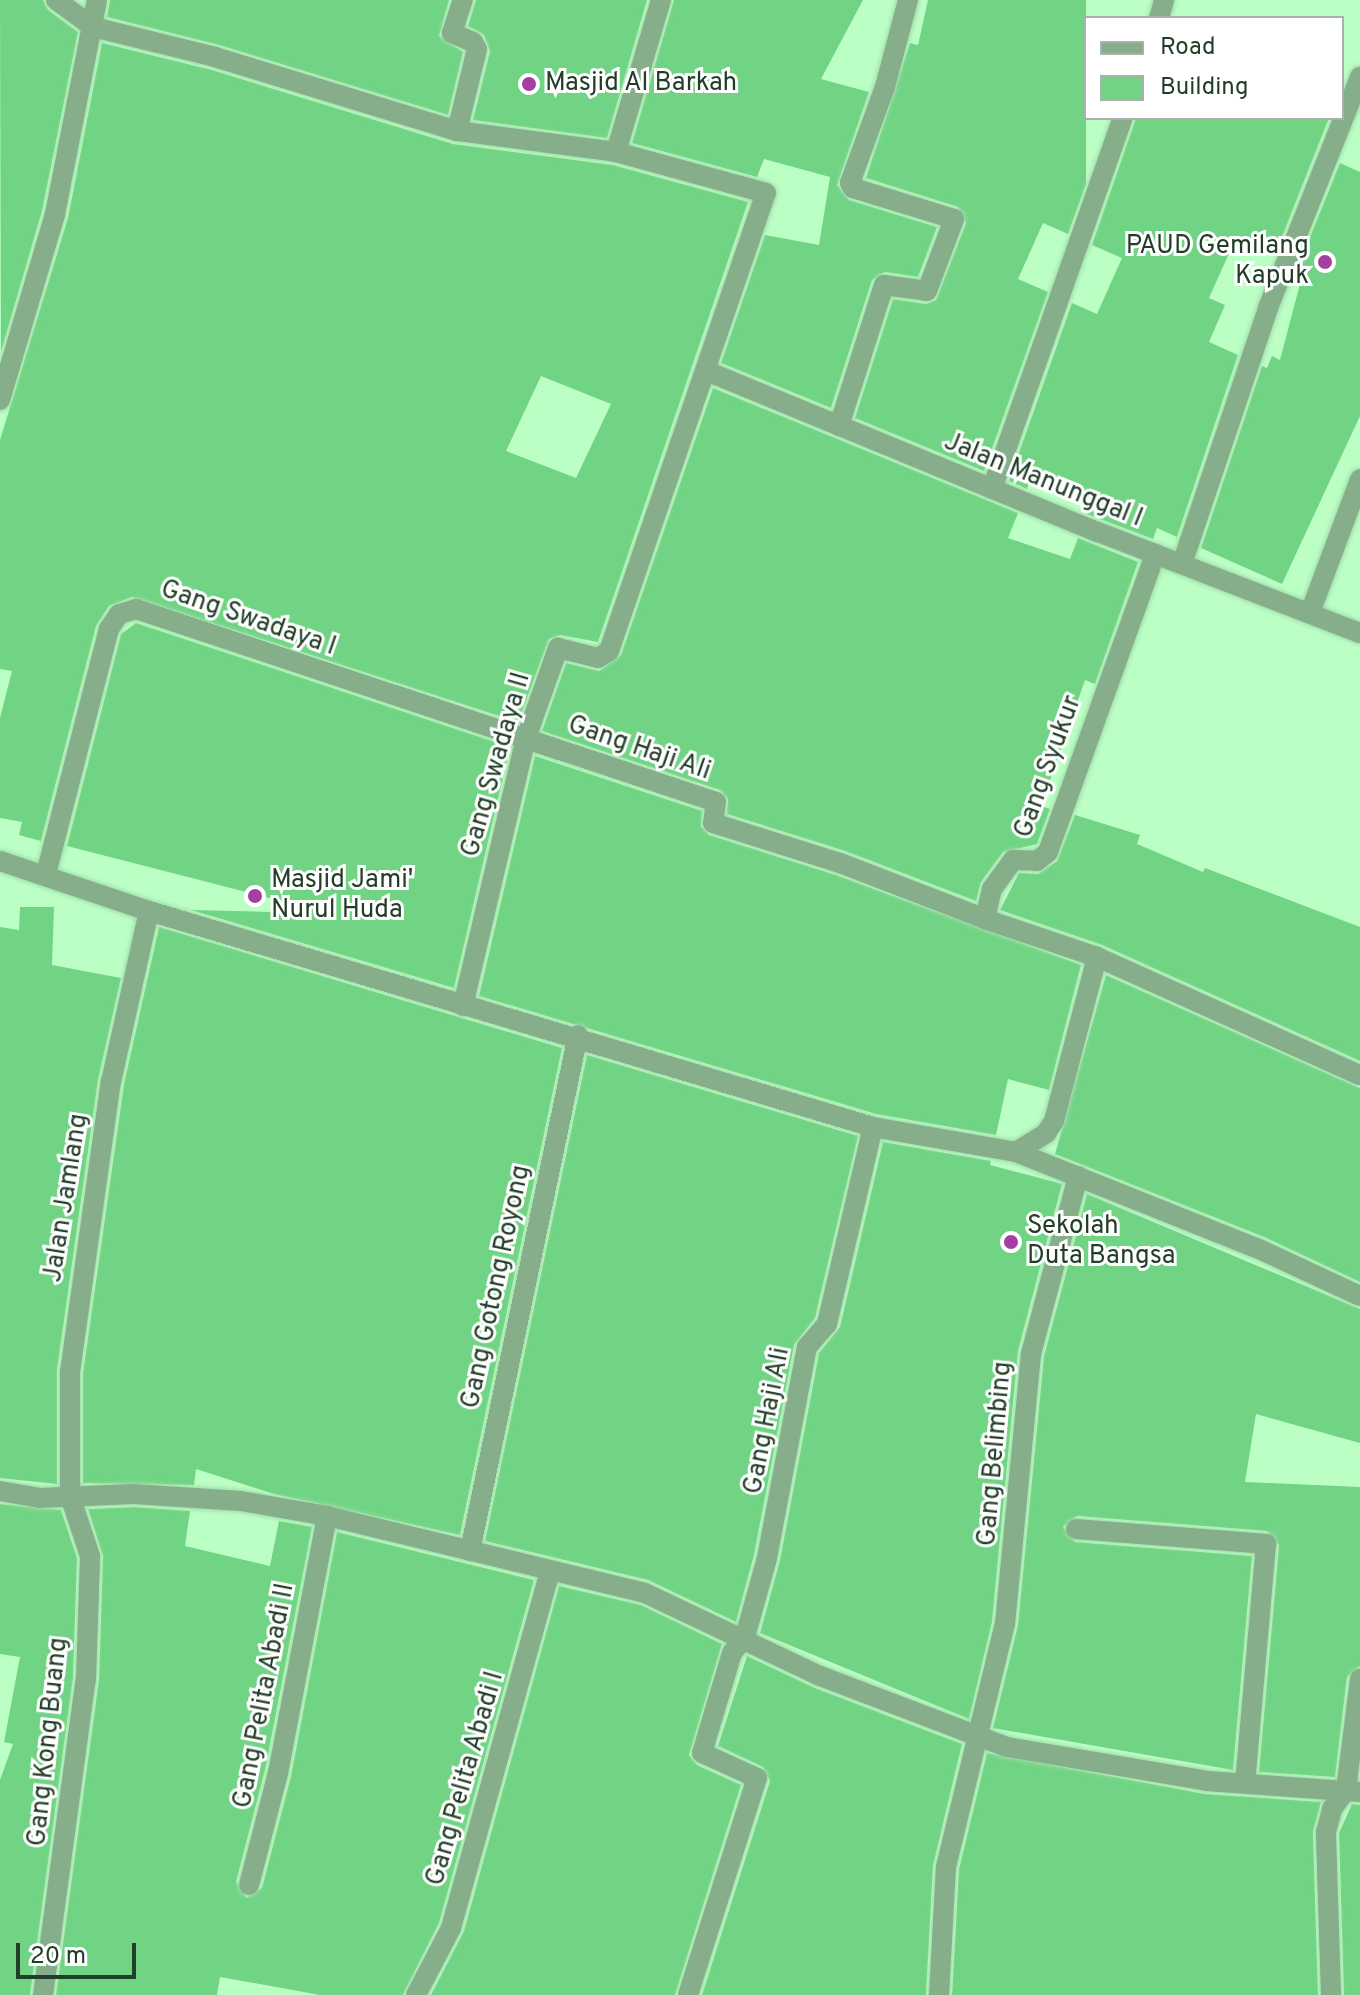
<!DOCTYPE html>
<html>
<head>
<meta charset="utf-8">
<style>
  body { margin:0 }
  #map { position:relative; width:1360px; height:1995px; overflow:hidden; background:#bcffc5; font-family:Overpass,sans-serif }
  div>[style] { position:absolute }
  .building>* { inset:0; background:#70d484 }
  .roads { filter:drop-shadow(0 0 2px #a0dca9) drop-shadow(0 0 2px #a0dca9) }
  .minor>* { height:20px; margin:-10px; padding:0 10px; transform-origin:10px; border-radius:10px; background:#86ae8b }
  .dots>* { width:22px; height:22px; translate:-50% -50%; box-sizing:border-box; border:4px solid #fff; border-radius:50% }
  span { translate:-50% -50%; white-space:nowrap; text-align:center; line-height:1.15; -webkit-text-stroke:6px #fff; paint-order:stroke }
  .poi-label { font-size:26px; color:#233e28 }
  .left { translate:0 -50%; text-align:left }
  .right { translate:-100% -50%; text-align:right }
  .street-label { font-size:26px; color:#233e28 }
  .legend { position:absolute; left:1084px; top:16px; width:260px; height:104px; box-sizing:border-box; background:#fff; border:2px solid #a7b2a9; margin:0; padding:10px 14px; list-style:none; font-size:24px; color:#233e28 }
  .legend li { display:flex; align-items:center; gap:16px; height:40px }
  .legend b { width:40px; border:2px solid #a7b2a9 }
  .scale { position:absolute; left:16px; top:1943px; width:120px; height:36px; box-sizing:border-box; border:4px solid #233e28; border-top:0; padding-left:10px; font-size:24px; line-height:28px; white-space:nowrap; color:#233e28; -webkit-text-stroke:6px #fff; paint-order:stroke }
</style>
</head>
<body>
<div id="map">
  <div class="building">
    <div style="clip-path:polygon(0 0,43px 0,48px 10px,78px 32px,42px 211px,1px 352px)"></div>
    <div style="clip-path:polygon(110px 0,449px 0,439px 36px,463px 52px,448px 115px,219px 45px,107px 17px)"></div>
    <div style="clip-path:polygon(476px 0,647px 0,607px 138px,473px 120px,490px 51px,484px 35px,468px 26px)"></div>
    <div style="clip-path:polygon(674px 0,863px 0,821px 79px,869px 92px,837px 185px,849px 200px,937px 227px,918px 277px,885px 272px,872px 280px,831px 408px,721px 363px,765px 235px,819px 245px,830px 177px,764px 159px,757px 177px,632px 143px)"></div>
    <div style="clip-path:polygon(928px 0,1086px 0,1086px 184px,1068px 234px,1043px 223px,1018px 279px,1048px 292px,984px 471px,855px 418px,893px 299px,926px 304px,936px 300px,966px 223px,958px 207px,866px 178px,910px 43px,918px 45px)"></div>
    <div style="clip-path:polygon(evenodd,102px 43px,212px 70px,453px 144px,613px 165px,748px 202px,598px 642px,560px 635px,549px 639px,518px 722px,132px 597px,109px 606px,96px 626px,41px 841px,19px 835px,22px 822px,0 818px,0 718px,12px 671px,0 669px,0 440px,68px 218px,102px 43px,541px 376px,611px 404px,576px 478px,506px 451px,541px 376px)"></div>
    <div style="clip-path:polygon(1136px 118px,1329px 118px,1276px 252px,1235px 240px,1209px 298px,1225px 305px,1209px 342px,1238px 355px,1177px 537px,1157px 528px,1153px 539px,1087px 514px,1095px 494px,1031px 477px,1027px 489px,1009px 481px,1072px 303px,1097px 314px,1122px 258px,1092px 245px)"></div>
    <div style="clip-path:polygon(1340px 163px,1360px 172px,1360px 416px,1282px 584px,1201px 548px,1262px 366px,1267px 368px,1272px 356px,1280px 360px,1301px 280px,1294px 277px)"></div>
    <div style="clip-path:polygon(713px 388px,1018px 513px,1008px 538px,1070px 559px,1078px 538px,1138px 562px,1095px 684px,1085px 680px,1041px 806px,1050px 809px,1037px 844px,1003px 852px,981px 882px,976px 901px,845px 851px,727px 814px,728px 799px,720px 790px,542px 731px,566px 663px,599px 671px,621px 655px)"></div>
    <div style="clip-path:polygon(136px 623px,510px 747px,454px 988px,191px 910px,272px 912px,274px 899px,67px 846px,121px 634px)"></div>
    <div style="clip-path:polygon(535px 756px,702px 811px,701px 826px,709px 835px,836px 875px,1081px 965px,1049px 1090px,1008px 1079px,996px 1135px,876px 1114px,479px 996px)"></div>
    <div style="clip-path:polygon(1075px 815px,1140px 835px,1137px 844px,1203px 872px,1205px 868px,1360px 927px,1360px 1061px,1102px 945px,1000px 910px,1019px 873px,1038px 874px,1057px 861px)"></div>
    <div style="clip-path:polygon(20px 907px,54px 907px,52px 965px,121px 978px,98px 1080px,57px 1370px,57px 1484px,0 1478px,0 927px,19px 930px)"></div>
    <div style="clip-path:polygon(159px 927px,562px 1048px,460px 1535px,274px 1494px,196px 1469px,194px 1485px,83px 1483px,83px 1373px,124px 1084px)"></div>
    <div style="clip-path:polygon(1106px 975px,1360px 1088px,1360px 1282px,1264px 1237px,1055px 1154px)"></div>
    <div style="clip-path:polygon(587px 1055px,858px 1136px,815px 1318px,794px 1345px,754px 1555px,736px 1622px,648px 1580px,485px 1541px)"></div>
    <div style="clip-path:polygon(883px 1142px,991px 1161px,990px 1165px,1062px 1184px,1018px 1351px,992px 1622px,969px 1719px,760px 1633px,780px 1560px,819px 1353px,840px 1327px)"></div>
    <div style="clip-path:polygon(1087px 1194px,1360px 1309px,1360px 1443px,1256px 1414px,1245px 1482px,1360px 1487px,1360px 1666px,1347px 1677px,1335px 1777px,1259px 1772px,1279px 1545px,1267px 1531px,1077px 1516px,1063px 1527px,1075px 1542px,1252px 1556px,1233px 1770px,993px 1728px,1018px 1625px,1044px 1356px)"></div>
    <div style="clip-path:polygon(0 1504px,61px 1510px,77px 1558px,73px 1678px,30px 1995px,0 1995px,0 1780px,13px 1744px,4px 1742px,20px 1657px,0 1654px)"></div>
    <div style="clip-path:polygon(134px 1507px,190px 1511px,185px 1546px,270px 1566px,279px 1521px,312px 1527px,265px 1770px,236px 1882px,247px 1898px,262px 1888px,291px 1776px,337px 1532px,534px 1580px,439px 1923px,403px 1995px,320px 1995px,220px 1977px,217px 1995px,56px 1995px,99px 1679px,103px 1556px,88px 1509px)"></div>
    <div style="clip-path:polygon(559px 1586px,641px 1605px,722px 1644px,689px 1755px,697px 1765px,741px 1785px,675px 1995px,431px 1995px,464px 1931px)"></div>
    <div style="clip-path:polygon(747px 1656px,815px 1688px,962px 1744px,933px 1866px,926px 1995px,702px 1995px,770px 1781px,763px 1767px,718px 1746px)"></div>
    <div style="clip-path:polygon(987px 1753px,1205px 1794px,1321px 1802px,1313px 1832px,1318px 1995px,952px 1995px,959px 1869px)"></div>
    <div style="clip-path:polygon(1352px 1804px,1360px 1805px,1360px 1995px,1344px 1995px,1339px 1833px)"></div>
  </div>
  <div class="roads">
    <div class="minor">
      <div style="left:56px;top:0;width:46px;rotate:36.1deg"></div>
      <div style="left:93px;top:27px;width:126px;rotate:13.8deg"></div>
      <div style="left:215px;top:57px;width:253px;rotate:17deg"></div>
      <div style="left:457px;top:131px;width:160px;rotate:7.5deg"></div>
      <div style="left:1159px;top:18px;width:19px;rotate:-74deg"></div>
      <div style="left:457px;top:131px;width:84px;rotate:-76.3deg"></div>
      <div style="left:477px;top:49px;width:8px;rotate:-120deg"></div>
      <div style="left:473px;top:42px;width:23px;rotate:-157deg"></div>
      <div style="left:452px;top:33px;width:35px;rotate:-72deg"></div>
      <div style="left:709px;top:372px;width:421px;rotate:22.4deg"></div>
      <div style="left:1098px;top:532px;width:281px;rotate:21.1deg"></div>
      <div style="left:0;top:400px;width:194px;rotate:-73.5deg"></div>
      <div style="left:55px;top:214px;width:218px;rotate:-78.9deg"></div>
      <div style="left:839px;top:426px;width:148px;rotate:-72.3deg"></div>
      <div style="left:884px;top:285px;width:43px;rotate:7.9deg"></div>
      <div style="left:927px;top:291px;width:77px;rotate:-69.4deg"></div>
      <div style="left:954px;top:219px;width:106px;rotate:-162.9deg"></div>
      <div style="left:853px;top:188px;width:6px;rotate:-121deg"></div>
      <div style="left:850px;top:183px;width:102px;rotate:-70deg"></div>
      <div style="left:885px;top:87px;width:90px;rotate:-75.2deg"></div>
      <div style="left:992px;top:489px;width:393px;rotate:-70.6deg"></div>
      <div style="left:1182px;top:564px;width:270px;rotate:-71.4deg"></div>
      <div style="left:1268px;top:308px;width:249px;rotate:-68.3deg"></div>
      <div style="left:1310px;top:613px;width:143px;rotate:-69.5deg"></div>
      <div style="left:0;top:861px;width:157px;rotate:18.6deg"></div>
      <div style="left:149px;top:911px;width:756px;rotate:16.61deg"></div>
      <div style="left:873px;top:1127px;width:145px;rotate:9.9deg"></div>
      <div style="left:1016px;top:1152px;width:262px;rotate:21.8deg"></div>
      <div style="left:1259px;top:1249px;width:111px;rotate:25deg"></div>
      <div style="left:46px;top:874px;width:253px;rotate:-75.6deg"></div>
      <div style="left:109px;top:629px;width:18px;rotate:-56deg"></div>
      <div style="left:119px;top:614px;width:18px;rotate:-16deg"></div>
      <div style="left:136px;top:609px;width:611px;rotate:18.41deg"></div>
      <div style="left:716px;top:802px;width:21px;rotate:98deg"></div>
      <div style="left:713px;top:823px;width:133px;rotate:17.5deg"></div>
      <div style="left:840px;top:863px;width:155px;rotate:21.1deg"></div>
      <div style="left:1097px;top:957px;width:288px;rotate:24.2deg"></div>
      <div style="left:463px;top:1006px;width:275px;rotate:-76.8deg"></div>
      <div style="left:526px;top:738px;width:96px;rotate:-70.4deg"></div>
      <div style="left:558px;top:648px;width:41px;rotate:14deg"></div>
      <div style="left:598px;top:658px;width:13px;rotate:-32deg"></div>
      <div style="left:609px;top:651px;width:484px;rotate:-71.1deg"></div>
      <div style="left:766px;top:193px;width:156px;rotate:-164.7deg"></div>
      <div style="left:616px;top:152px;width:159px;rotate:-73.5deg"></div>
      <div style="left:1016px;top:1152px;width:36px;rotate:-32deg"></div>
      <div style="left:1046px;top:1133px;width:14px;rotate:-56deg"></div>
      <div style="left:1054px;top:1121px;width:170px;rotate:-75.3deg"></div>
      <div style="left:1097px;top:957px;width:118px;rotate:-161.3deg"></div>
      <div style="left:985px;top:919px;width:31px;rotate:-77deg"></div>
      <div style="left:992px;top:889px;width:36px;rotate:-54deg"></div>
      <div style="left:1013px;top:860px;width:24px;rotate:2deg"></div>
      <div style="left:1037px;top:861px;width:14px;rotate:-39deg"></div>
      <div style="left:1048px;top:852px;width:317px;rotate:-70.2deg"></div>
      <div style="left:0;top:1491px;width:40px;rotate:10deg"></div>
      <div style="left:39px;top:1498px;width:95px;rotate:-2.4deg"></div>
      <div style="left:134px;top:1494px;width:107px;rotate:3.7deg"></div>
      <div style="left:241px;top:1501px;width:87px;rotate:9.9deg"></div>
      <div style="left:327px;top:1516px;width:327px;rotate:13.6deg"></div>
      <div style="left:645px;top:1593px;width:194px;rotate:25.4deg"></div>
      <div style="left:820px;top:1676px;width:200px;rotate:20.8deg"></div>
      <div style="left:1007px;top:1747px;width:203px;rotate:9.6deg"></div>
      <div style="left:1207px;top:1781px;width:153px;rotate:4.1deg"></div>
      <div style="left:1076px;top:1529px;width:191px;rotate:4.5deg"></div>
      <div style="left:1266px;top:1544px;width:239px;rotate:95deg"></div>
      <div style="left:470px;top:1551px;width:527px;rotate:-78.18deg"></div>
      <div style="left:249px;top:1885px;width:116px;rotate:-75.5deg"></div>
      <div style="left:278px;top:1773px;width:262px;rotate:-79.2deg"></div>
      <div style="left:43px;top:1995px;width:319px;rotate:-82.3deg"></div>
      <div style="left:86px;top:1679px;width:123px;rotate:-88.1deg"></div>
      <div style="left:90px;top:1556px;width:63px;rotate:-108.4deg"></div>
      <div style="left:70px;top:1496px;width:124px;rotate:-90deg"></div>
      <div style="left:70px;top:1372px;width:293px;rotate:-82deg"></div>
      <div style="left:111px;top:1082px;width:175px;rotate:-77.5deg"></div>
      <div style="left:416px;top:1995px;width:76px;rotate:-62.4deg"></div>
      <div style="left:451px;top:1928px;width:370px;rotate:-74.5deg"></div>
      <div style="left:688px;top:1995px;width:228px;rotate:-72.4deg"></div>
      <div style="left:757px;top:1778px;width:60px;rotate:-155.6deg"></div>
      <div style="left:702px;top:1753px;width:104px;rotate:-73.3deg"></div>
      <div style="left:732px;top:1653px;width:21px;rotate:-51deg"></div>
      <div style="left:745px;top:1637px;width:82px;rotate:-74.4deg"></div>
      <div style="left:767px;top:1558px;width:215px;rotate:-79.3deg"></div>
      <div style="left:807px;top:1347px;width:30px;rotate:-49deg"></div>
      <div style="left:827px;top:1324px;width:202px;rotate:-76.9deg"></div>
      <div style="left:939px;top:1995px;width:128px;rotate:-86.9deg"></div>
      <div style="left:946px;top:1867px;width:250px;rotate:-76.4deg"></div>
      <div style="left:1005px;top:1624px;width:271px;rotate:-84.5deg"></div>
      <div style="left:1031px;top:1354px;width:184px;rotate:-75.2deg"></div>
      <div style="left:1331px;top:1995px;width:163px;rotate:-91.8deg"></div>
      <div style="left:1326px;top:1832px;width:24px;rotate:-75deg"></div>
      <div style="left:1332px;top:1809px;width:24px;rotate:-54deg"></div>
      <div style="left:1346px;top:1790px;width:112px;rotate:-82.8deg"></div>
    </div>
  </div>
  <div class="dots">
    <div style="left:529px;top:84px;background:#a53fa3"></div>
    <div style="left:1325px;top:262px;background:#a53fa3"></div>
    <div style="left:255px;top:896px;background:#a53fa3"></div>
    <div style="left:1011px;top:1242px;background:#a53fa3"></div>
  </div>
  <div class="poi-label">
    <span class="left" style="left:545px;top:84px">Masjid Al Barkah</span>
    <span class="right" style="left:1309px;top:262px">PAUD Gemilang<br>Kapuk</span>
    <span class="left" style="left:271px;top:896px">Masjid Jami'<br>Nurul Huda</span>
    <span class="left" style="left:1027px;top:1242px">Sekolah<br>Duta Bangsa</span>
  </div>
  <div class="street-label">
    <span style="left:1043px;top:481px;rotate:22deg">Jalan Manunggal I</span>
    <span style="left:248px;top:619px;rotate:19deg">Gang Swadaya I</span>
    <span style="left:639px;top:749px;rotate:19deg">Gang Haji Ali</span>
    <span style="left:497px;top:765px;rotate:-74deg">Gang Swadaya II</span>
    <span style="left:1049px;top:767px;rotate:-70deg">Gang Syukur</span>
    <span style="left:67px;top:1198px;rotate:-81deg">Jalan Jamlang</span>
    <span style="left:497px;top:1287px;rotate:-78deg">Gang Gotong Royong</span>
    <span style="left:768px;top:1421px;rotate:-79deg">Gang Haji Ali</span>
    <span style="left:996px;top:1454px;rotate:-85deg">Gang Belimbing</span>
    <span style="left:265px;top:1696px;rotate:-79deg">Gang Pelita Abadi II</span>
    <span style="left:49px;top:1742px;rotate:-84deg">Gang Kong Buang</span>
    <span style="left:466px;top:1779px;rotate:-74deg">Gang Pelita Abadi I</span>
  </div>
  <ul class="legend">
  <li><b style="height:10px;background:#86ae8b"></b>Road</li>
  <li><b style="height:22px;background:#70d484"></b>Building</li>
  </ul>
  <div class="scale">20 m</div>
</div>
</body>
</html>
